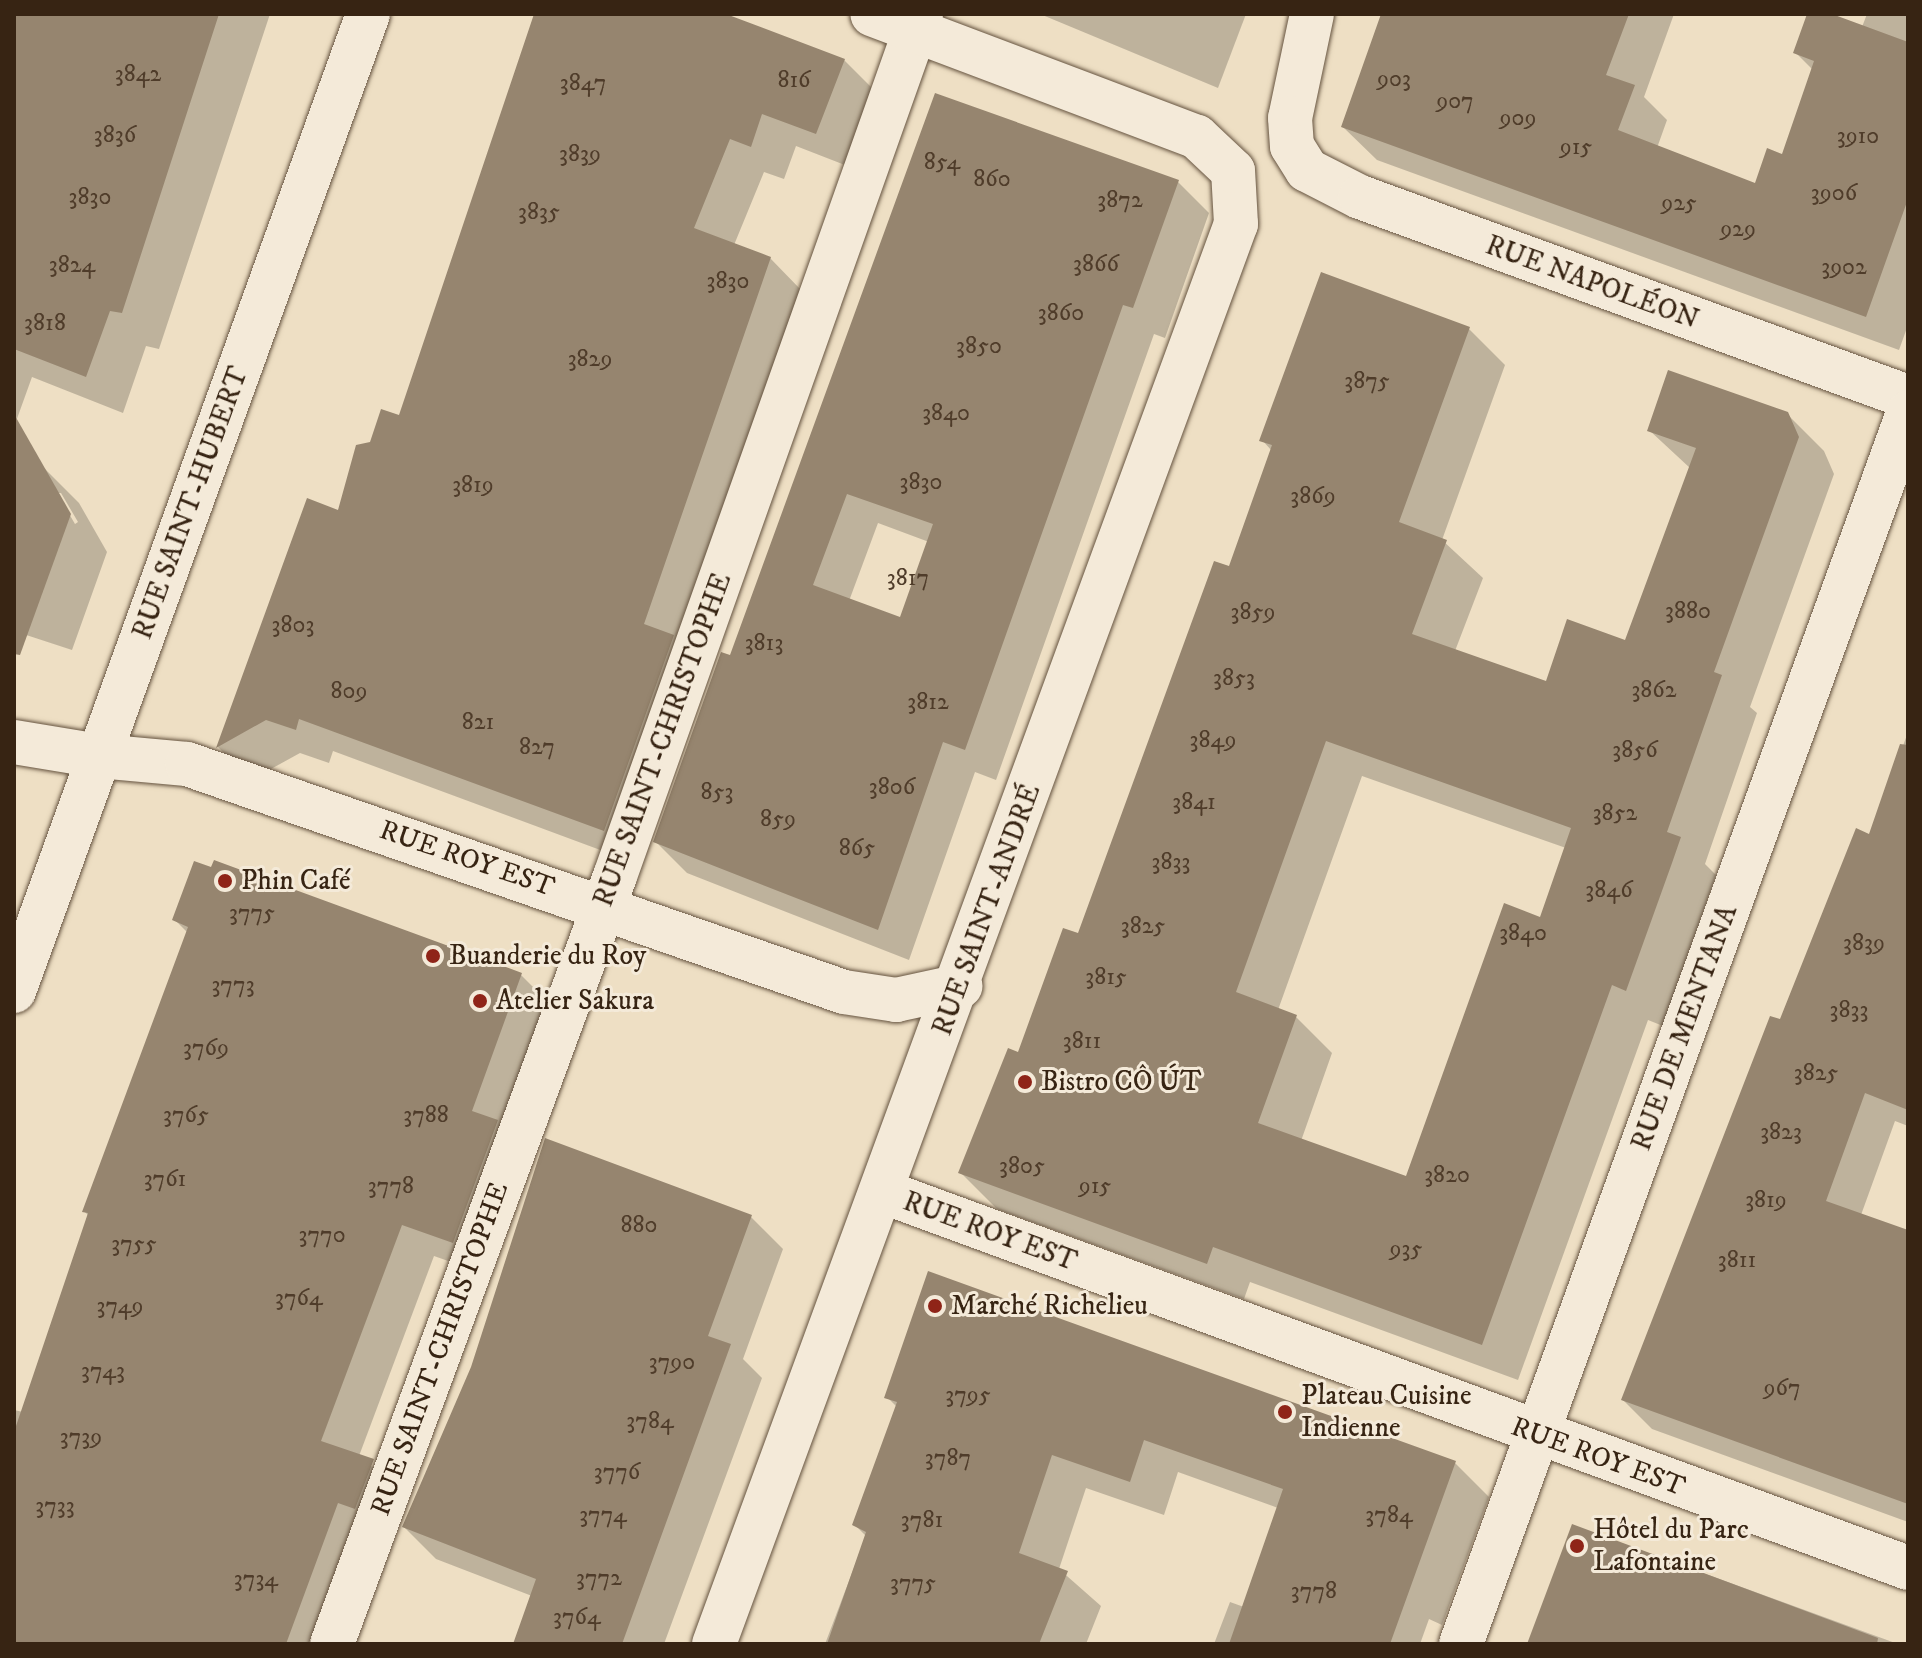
<!DOCTYPE html>
<html>
<head>
<meta charset="utf-8">
<style>
  body { margin:0 }
  #map { position:relative; width:1922px; height:1658px; overflow:hidden; background:#eedfc4; font-family:"IM FELL DW Pica",serif }
  div>[style] { position:absolute }
  .shadow>* { inset:0; background:#0003 }
  .building>* { inset:0; background:#96856f }
  .roads { filter:drop-shadow(0 0 2px #65533f) drop-shadow(0 0 2px #65533f) }
  .minor>* { height:44px; margin:-22px; padding:0 22px; transform-origin:22px; border-radius:22px; background:#f4ead9 }
  .tertiary>* { height:44px; margin:-22px; padding:0 22px; transform-origin:22px; border-radius:22px; background:#f4ead9 }
  .dots>* { width:22px; height:22px; translate:-50% -50%; box-sizing:border-box; border:4px solid #f4ead9; border-radius:50% }
  span { translate:-50% -50%; white-space:nowrap; text-align:center; line-height:1.15; -webkit-text-stroke:6px #f4ead9; paint-order:stroke }
  .number-label { font-size:24px; color:#4f3c2a }
  .number-label span { -webkit-text-stroke-width:0 }
  .street-label { font-size:28px; color:#372413 }
  .poi-label { font-size:28px; color:#372413 }
  .left { translate:0 -50%; text-align:left }
  .frame { position:absolute; inset:0; border:16px solid #372413; pointer-events:none }
</style>
</head>
<body>
<div id="map">
  <div class="shadow">
    <div style="clip-path:polygon(14px 14px,270px 14px,159px 349px,146px 346px,123px 413px,32px 377px,14px 427px)"></div>
    <div style="clip-path:polygon(538px 14px,719px 14px,844px 60px,878px 94px,850px 167px,796px 146px,784px 179px,764px 172px,734px 245px,770px 258px,803px 292px,638px 864px,333px 751px,329px 763px,300px 753px,251px 780px,218px 747px,308px 501px,339px 512px,371px 444px,400px 417px)"></div>
    <div style="clip-path:polygon(1040px 14px,1246px 14px,1218px 88px)"></div>
    <div style="clip-path:polygon(1384px 14px,1674px 14px,1644px 97px,1667px 120px,1657px 148px,1756px 186px,1784px 156px,1813px 70px,1796px 53px,1809px 14px,1862px 27px,1867px 14px,1908px 14px,1908px 325px,1899px 350px,1377px 160px,1343px 127px)"></div>
    <div style="clip-path:polygon(evenodd,936px 95px,1178px 182px,1209px 213px,1165px 338px,1154px 334px,996px 780px,975px 772px,909px 960px,687px 873px,656px 842px,731px 658px,936px 95px,878px 523px,929px 542px,901px 620px,849px 601px,878px 523px)"></div>
    <div style="clip-path:polygon(evenodd,1469px 329px,1505px 365px,1442px 540px,1483px 578px,1455px 651px,1547px 683px,1627px 643px,1690px 468px,1649px 430px,1787px 414px,1824px 451px,1834px 474px,1750px 707px,1757px 713px,1705px 864px,1716px 875px,1663px 1026px,1648px 1020px,1518px 1380px,1250px 1282px,1244px 1299px,997px 1209px,961px 1173px,1079px 936px,1230px 569px,1272px 451px,1262px 440px,1469px 329px,1362px 776px,1566px 848px,1542px 919px,1407px 1179px,1301px 1141px,1332px 1053px,1295px 1016px,1278px 1010px,1362px 776px)"></div>
    <div style="clip-path:polygon(evenodd,14px 456px,41px 465px,79px 503px,107px 552px,72px 650px,14px 631px,14px 456px,57px 493px,61px 493px,78px 522px,75px 524px,57px 493px)"></div>
    <div style="clip-path:polygon(1908px 732px,1908px 1126px,1895px 1121px,1861px 1215px,1908px 1232px,1908px 1522px,1652px 1429px,1623px 1400px,1781px 1022px,1870px 837px)"></div>
    <div style="clip-path:polygon(175px 920px,521px 975px,553px 1007px,485px 1274px,434px 1256px,359px 1456px,405px 1493px,330px 1644px,14px 1644px,14px 1410px,23px 1412px,89px 1216px,84px 1211px,188px 933px)"></div>
    <div style="clip-path:polygon(751px 1217px,783px 1249px,743px 1359px,762px 1378px,664px 1644px,514px 1644px,532px 1596px,436px 1559px,404px 1527px)"></div>
    <div style="clip-path:polygon(887px 1397px,1455px 1463px,1489px 1497px,1442px 1625px,1429px 1619px,1420px 1644px,1214px 1644px,1230px 1602px,1244px 1607px,1278px 1508px,1178px 1472px,1164px 1515px,1086px 1488px,1059px 1569px,1101px 1606px,1086px 1644px,825px 1644px,866px 1536px,855px 1525px,897px 1407px)"></div>
    <div style="clip-path:polygon(1574px 1526px,1898px 1644px,1529px 1644px)"></div>
  </div>
  <div class="building">
    <div style="clip-path:polygon(14px 14px,219px 14px,122px 313px,110px 311px,86px 377px,14px 349px)"></div>
    <div style="clip-path:polygon(534px 14px,726px 14px,845px 59px,816px 134px,762px 114px,751px 147px,730px 139px,694px 228px,771px 257px,644px 624px,674px 635px,604px 831px,299px 719px,296px 730px,266px 720px,216px 748px,307px 498px,338px 510px,356px 445px,370px 442px,381px 409px,399px 415px)"></div>
    <div style="clip-path:polygon(1381px 14px,1629px 14px,1606px 75px,1635px 85px,1618px 130px,1755px 183px,1767px 148px,1782px 154px,1814px 61px,1793px 53px,1807px 14px,1832px 14px,1908px 42px,1908px 199px,1866px 317px,1341px 127px)"></div>
    <div style="clip-path:polygon(evenodd,935px 93px,1179px 180px,1133px 308px,1123px 305px,965px 750px,943px 742px,878px 930px,653px 842px,721px 652px,730px 655px,935px 93px,847px 494px,933px 524px,900px 617px,813px 585px,847px 494px)"></div>
    <div style="clip-path:polygon(evenodd,1321px 272px,1470px 327px,1399px 522px,1447px 540px,1412px 634px,1546px 681px,1567px 619px,1625px 640px,1696px 448px,1647px 431px,1668px 370px,1788px 412px,1799px 437px,1714px 672px,1722px 675px,1667px 832px,1681px 837px,1672px 863px,1626px 991px,1612px 985px,1482px 1345px,1213px 1247px,1207px 1264px,958px 1173px,1008px 1048px,1018px 1052px,1063px 928px,1078px 933px,1214px 561px,1229px 566px,1272px 445px,1259px 441px,1321px 272px,1326px 741px,1571px 828px,1540px 917px,1504px 903px,1406px 1176px,1258px 1123px,1297px 1015px,1236px 992px,1326px 741px)"></div>
    <div style="clip-path:polygon(14px 414px,71px 514px,20px 655px,14px 654px)"></div>
    <div style="clip-path:polygon(1900px 744px,1908px 745px,1908px 1110px,1865px 1093px,1826px 1201px,1908px 1230px,1908px 1504px,1621px 1400px,1770px 1016px,1780px 1019px,1856px 828px,1869px 834px)"></div>
    <div style="clip-path:polygon(214px 860px,522px 973px,472px 1111px,498px 1120px,453px 1243px,402px 1225px,321px 1441px,374px 1459px,355px 1509px,338px 1503px,286px 1644px,14px 1644px,14px 1432px,88px 1213px,82px 1212px,188px 927px,172px 920px,194px 861px,211px 867px)"></div>
    <div style="clip-path:polygon(545px 1138px,752px 1215px,708px 1336px,731px 1344px,622px 1644px,513px 1644px,536px 1579px,402px 1527px,471px 1367px)"></div>
    <div style="clip-path:polygon(928px 1271px,1456px 1461px,1390px 1644px,1229px 1644px,1283px 1489px,1144px 1440px,1130px 1482px,1052px 1455px,1019px 1553px,1068px 1571px,1039px 1644px,827px 1644px,866px 1532px,852px 1525px,897px 1402px,884px 1398px)"></div>
    <div style="clip-path:polygon(1572px 1524px,1878px 1638px,1877px 1644px,1527px 1644px)"></div>
  </div>
  <div class="roads">
    <div class="minor">
      <div style="left:1312px;top:14px;width:106px;rotate:101.9deg"></div>
      <div style="left:1290px;top:118px;width:28px;rotate:86deg"></div>
      <div style="left:1292px;top:146px;width:28px;rotate:58deg"></div>
      <div style="left:1307px;top:170px;width:59px;rotate:27deg"></div>
      <div style="left:1360px;top:197px;width:583px;rotate:20.05deg"></div>
      <div style="left:99px;top:756px;width:88px;rotate:5.2deg"></div>
      <div style="left:187px;top:764px;width:695px;rotate:19.14deg"></div>
      <div style="left:844px;top:992px;width:53px;rotate:8.7deg"></div>
      <div style="left:896px;top:1000px;width:66px;rotate:-12.2deg"></div>
      <div style="left:884px;top:1192px;width:1091px;rotate:20.16deg"></div>
      <div style="left:332px;top:1644px;width:818px;rotate:-69.77deg"></div>
      <div style="left:615px;top:876px;width:915px;rotate:-70.46deg"></div>
      <div style="left:714px;top:1644px;width:1513px;rotate:-69.82deg"></div>
      <div style="left:1236px;top:224px;width:53px;rotate:-93.2deg"></div>
      <div style="left:1233px;top:171px;width:50px;rotate:-136.6deg"></div>
      <div style="left:1197px;top:137px;width:347px;rotate:-159.3deg"></div>
      <div style="left:1461px;top:1644px;width:1310px;rotate:-70.04deg"></div>
    </div>
    <div class="tertiary">
      <div style="left:14px;top:742px;width:86px;rotate:9.4deg"></div>
      <div style="left:14px;top:991px;width:1039px;rotate:-70.08deg"></div>
    </div>
  </div>
  <div class="dots">
    <div style="left:225px;top:881px;background:#8f2418"></div>
    <div style="left:433px;top:956px;background:#8f2418"></div>
    <div style="left:480px;top:1001px;background:#8f2418"></div>
    <div style="left:1025px;top:1082px;background:#8f2418"></div>
    <div style="left:935px;top:1306px;background:#8f2418"></div>
    <div style="left:1285px;top:1412px;background:#8f2418"></div>
    <div style="left:1577px;top:1546px;background:#8f2418"></div>
  </div>
  <div class="number-label">
    <span style="left:138px;top:75px">3842</span>
    <span style="left:1394px;top:80px">903</span>
    <span style="left:794px;top:81px">816</span>
    <span style="left:583px;top:84px">3847</span>
    <span style="left:1455px;top:102px">907</span>
    <span style="left:1518px;top:119px">909</span>
    <span style="left:115px;top:136px">3836</span>
    <span style="left:1858px;top:137px">3910</span>
    <span style="left:1576px;top:148px">915</span>
    <span style="left:580px;top:155px">3839</span>
    <span style="left:942px;top:163px">854</span>
    <span style="left:992px;top:180px">860</span>
    <span style="left:1834px;top:194px">3906</span>
    <span style="left:90px;top:198px">3830</span>
    <span style="left:1120px;top:201px">3872</span>
    <span style="left:1679px;top:204px">925</span>
    <span style="left:539px;top:213px">3835</span>
    <span style="left:1738px;top:230px">929</span>
    <span style="left:1096px;top:265px">3866</span>
    <span style="left:72px;top:266px">3824</span>
    <span style="left:1844px;top:268px">3902</span>
    <span style="left:728px;top:282px">3830</span>
    <span style="left:1061px;top:314px">3860</span>
    <span style="left:45px;top:324px">3818</span>
    <span style="left:979px;top:347px">3850</span>
    <span style="left:590px;top:360px">3829</span>
    <span style="left:1367px;top:382px">3875</span>
    <span style="left:946px;top:414px">3840</span>
    <span style="left:921px;top:483px">3830</span>
    <span style="left:473px;top:486px">3819</span>
    <span style="left:1313px;top:497px">3869</span>
    <span style="left:908px;top:579px">3817</span>
    <span style="left:1688px;top:612px">3880</span>
    <span style="left:1253px;top:613px">3859</span>
    <span style="left:293px;top:626px">3803</span>
    <span style="left:764px;top:644px">3813</span>
    <span style="left:1234px;top:679px">3853</span>
    <span style="left:1654px;top:691px">3862</span>
    <span style="left:349px;top:692px">809</span>
    <span style="left:928px;top:703px">3812</span>
    <span style="left:478px;top:723px">821</span>
    <span style="left:1213px;top:741px">3849</span>
    <span style="left:537px;top:748px">827</span>
    <span style="left:1635px;top:751px">3856</span>
    <span style="left:892px;top:788px">3806</span>
    <span style="left:717px;top:793px">853</span>
    <span style="left:1194px;top:803px">3841</span>
    <span style="left:1615px;top:814px">3852</span>
    <span style="left:778px;top:820px">859</span>
    <span style="left:857px;top:849px">865</span>
    <span style="left:1171px;top:863px">3833</span>
    <span style="left:1609px;top:891px">3846</span>
    <span style="left:252px;top:914px">3775</span>
    <span style="left:1143px;top:927px">3825</span>
    <span style="left:1523px;top:934px">3840</span>
    <span style="left:1864px;top:944px">3839</span>
    <span style="left:1106px;top:978px">3815</span>
    <span style="left:233px;top:986px">3773</span>
    <span style="left:1849px;top:1011px">3833</span>
    <span style="left:1082px;top:1042px">3811</span>
    <span style="left:206px;top:1049px">3769</span>
    <span style="left:1816px;top:1074px">3825</span>
    <span style="left:186px;top:1116px">3765</span>
    <span style="left:426px;top:1116px">3788</span>
    <span style="left:1781px;top:1133px">3823</span>
    <span style="left:1022px;top:1167px">3805</span>
    <span style="left:1447px;top:1176px">3820</span>
    <span style="left:165px;top:1180px">3761</span>
    <span style="left:391px;top:1187px">3778</span>
    <span style="left:1095px;top:1187px">915</span>
    <span style="left:1766px;top:1201px">3819</span>
    <span style="left:639px;top:1226px">880</span>
    <span style="left:322px;top:1236px">3770</span>
    <span style="left:134px;top:1245px">3755</span>
    <span style="left:1406px;top:1250px">935</span>
    <span style="left:1737px;top:1261px">3811</span>
    <span style="left:299px;top:1299px">3764</span>
    <span style="left:120px;top:1307px">3749</span>
    <span style="left:672px;top:1363px">3790</span>
    <span style="left:103px;top:1372px">3743</span>
    <span style="left:1782px;top:1389px">967</span>
    <span style="left:968px;top:1396px">3795</span>
    <span style="left:650px;top:1422px">3784</span>
    <span style="left:81px;top:1438px">3739</span>
    <span style="left:948px;top:1459px">3787</span>
    <span style="left:617px;top:1473px">3776</span>
    <span style="left:55px;top:1507px">3733</span>
    <span style="left:603px;top:1516px">3774</span>
    <span style="left:1389px;top:1516px">3784</span>
    <span style="left:922px;top:1521px">3781</span>
    <span style="left:599px;top:1579px">3772</span>
    <span style="left:256px;top:1580px">3734</span>
    <span style="left:913px;top:1584px">3775</span>
    <span style="left:1314px;top:1592px">3778</span>
    <span style="left:577px;top:1618px">3764</span>
  </div>
  <div class="street-label">
    <span style="left:1592px;top:283px;rotate:20deg">RUE NAPOLÉON</span>
    <span style="left:191px;top:503px;rotate:-70deg">RUE SAINT-HUBERT</span>
    <span style="left:663px;top:740px;rotate:-70deg">RUE SAINT-CHRISTOPHE</span>
    <span style="left:467px;top:859px;rotate:19deg">RUE ROY EST</span>
    <span style="left:987px;top:910px;rotate:-70deg">RUE SAINT-ANDRÉ</span>
    <span style="left:1685px;top:1028px;rotate:-70deg">RUE DE MENTANA</span>
    <span style="left:990px;top:1232px;rotate:20deg">RUE ROY EST</span>
    <span style="left:440px;top:1349px;rotate:-70deg">RUE SAINT-CHRISTOPHE</span>
    <span style="left:1598px;top:1457px;rotate:20deg">RUE ROY EST</span>
  </div>
  <div class="poi-label">
    <span class="left" style="left:241px;top:881px">Phin Café</span>
    <span class="left" style="left:449px;top:956px">Buanderie du Roy</span>
    <span class="left" style="left:496px;top:1001px">Atelier Sakura</span>
    <span class="left" style="left:1041px;top:1082px">Bistro CÔ ÚT</span>
    <span class="left" style="left:951px;top:1306px">Marché Richelieu</span>
    <span class="left" style="left:1301px;top:1412px">Plateau Cuisine<br>Indienne</span>
    <span class="left" style="left:1593px;top:1546px">Hôtel du Parc<br>Lafontaine</span>
  </div>
  <div class="frame"></div>
</div>
</body>
</html>
